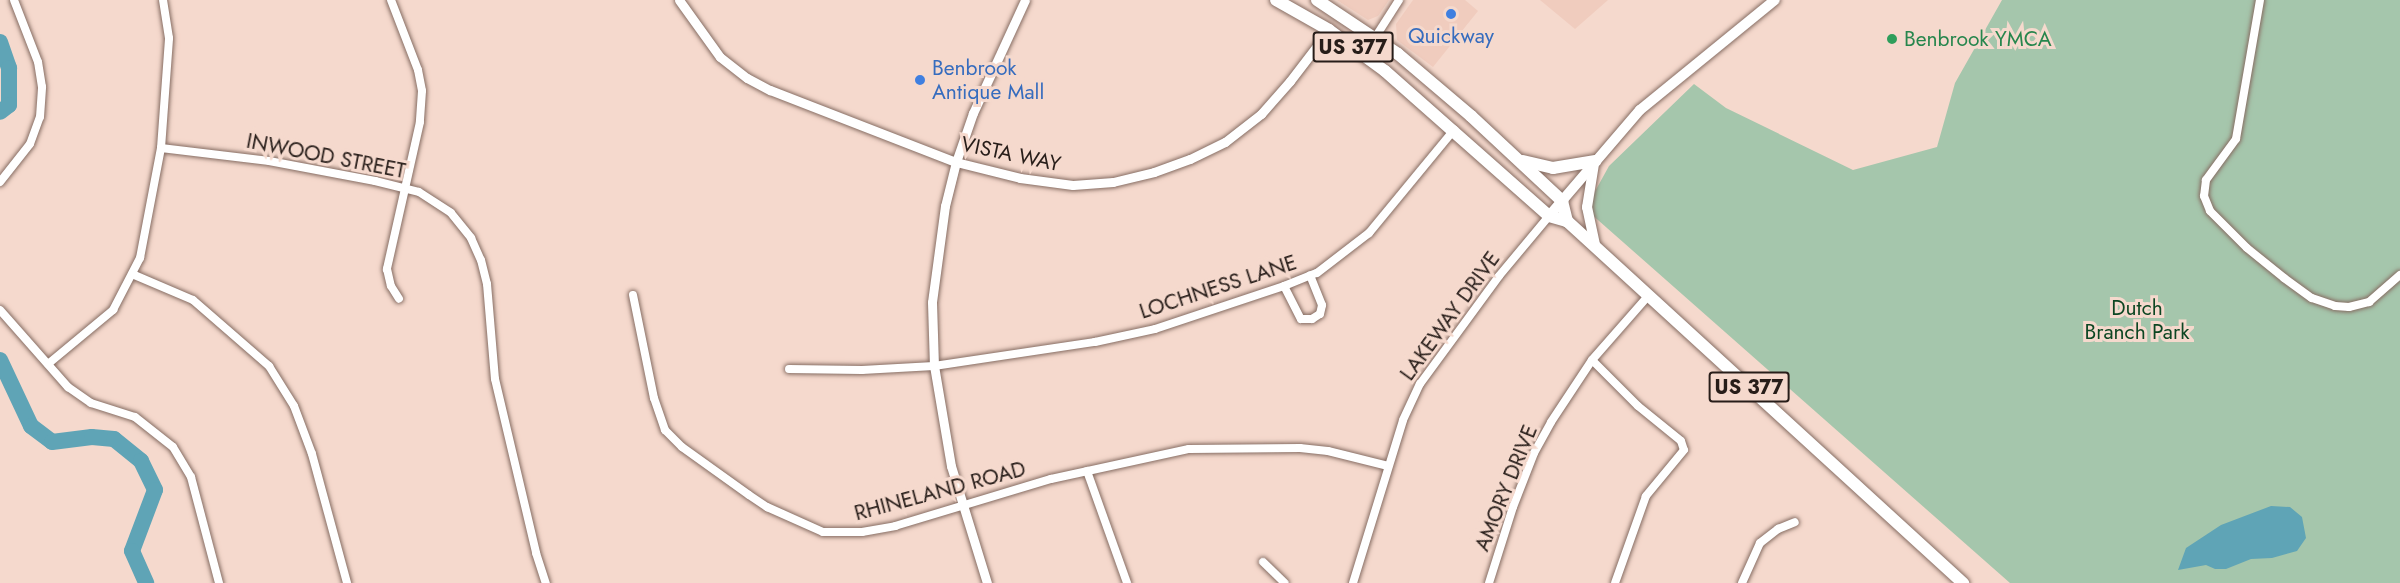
<!DOCTYPE html>
<html>
<head>
<meta charset="utf-8">
<style>
  body { margin:0 }
  #map { position:relative; width:2400px; height:583px; overflow:hidden; background:#f5d9cd; font-family:Jost,sans-serif }
  div>[style] { position:absolute }
  .built>* { inset:0; background:#f0ccbe }
  .green>* { inset:0; background:#a5c6ac }
  .water>* { inset:0; background:#5fa4b6 }
  .river>* { height:16px; margin:-8px; padding:0 8px; transform-origin:8px; border-radius:8px; background:#5fa4b6 }
  .roads { filter:drop-shadow(0 0 2px #866d63) drop-shadow(0 0 2px #866d63) }
  .minor>* { height:8px; margin:-4px; padding:0 4px; transform-origin:4px; border-radius:4px; background:#fff }
  .tertiary>* { height:9px; margin:-4.5px; padding:0 4.5px; transform-origin:4.5px; border-radius:4.5px; background:#fff }
  .secondary>* { height:10px; margin:-5px; padding:0 5px; transform-origin:5px; border-radius:5px; background:#fff }
  .trunk>* { height:12px; margin:-6px; padding:0 6px; transform-origin:6px; border-radius:6px; background:#fff }
  .dots>* { width:16px; height:16px; translate:-50% -50%; box-sizing:border-box; border:3px solid #f5d9cd; border-radius:50% }
  span { translate:-50% -50%; white-space:nowrap; text-align:center; line-height:1.15; -webkit-text-stroke:6px #f5d9cd; paint-order:stroke }
  .shield-label span { padding:2px 4px; background:#f5d9cd; border:2px solid; border-radius:4px; -webkit-text-stroke-width:0 }
  .shield-label { font-size:20px; color:#271d19; font-weight:700 }
  .shop-label { font-size:21px; color:#366cbe }
  .left { translate:0 -50%; text-align:left }
  .leisure-label { font-size:21px; color:#27864d }
  .street-label { font-size:21px; color:#271d19 }
  .park-label { font-size:21px; color:#0c4622 }
</style>
</head>
<body>
<div id="map">
  <div class="built">
    <div style="clip-path:polygon(1337px 0,1389px 0,1378px 16px,1368px 20px)"></div>
    <div style="clip-path:polygon(1413px 0,1465px 0,1478px 11px,1433px 67px,1397px 40px,1396px 24px)"></div>
    <div style="clip-path:polygon(1540px 0,1608px 0,1575px 29px)"></div>
  </div>
  <div class="green">
    <div style="clip-path:polygon(2002px 0,2400px 0,2400px 583px,2010px 583px,1590px 213px,1593px 195px,1609px 166px,1694px 84px,1726px 108px,1853px 170px,1937px 147px,1955px 83px)"></div>
  </div>
  <div class="water">
    <div style="clip-path:polygon(2271px 506px,2290px 507px,2302px 517px,2306px 538px,2297px 551px,2272px 558px,2251px 559px,2226px 569px,2215px 569px,2206px 565px,2178px 570px,2186px 548px,2221px 525px)"></div>
  </div>
  <div class="river">
    <div style="left:0;top:42px;width:28px;rotate:71deg"></div>
    <div style="left:9px;top:68px;width:37px;rotate:90deg"></div>
    <div style="left:9px;top:105px;width:11px;rotate:142deg"></div>
    <div style="left:0;top:360px;width:73px;rotate:64.8deg"></div>
    <div style="left:31px;top:426px;width:26px;rotate:37deg"></div>
    <div style="left:52px;top:442px;width:40px;rotate:-7.1deg"></div>
    <div style="left:92px;top:437px;width:22px;rotate:5deg"></div>
    <div style="left:114px;top:439px;width:35px;rotate:39deg"></div>
    <div style="left:141px;top:461px;width:32px;rotate:64deg"></div>
    <div style="left:155px;top:490px;width:65px;rotate:110.7deg"></div>
    <div style="left:132px;top:551px;width:35px;rotate:66deg"></div>
  </div>
  <div class="roads">
    <div class="minor">
      <div style="left:391px;top:0;width:75px;rotate:68.9deg"></div>
      <div style="left:418px;top:70px;width:21px;rotate:79deg"></div>
      <div style="left:422px;top:91px;width:31px;rotate:94deg"></div>
      <div style="left:420px;top:122px;width:151px;rotate:102.7deg"></div>
      <div style="left:387px;top:269px;width:17px;rotate:77deg"></div>
      <div style="left:391px;top:286px;width:15px;rotate:58deg"></div>
      <div style="left:2260px;top:0;width:141px;rotate:99.8deg"></div>
      <div style="left:2236px;top:139px;width:51px;rotate:126.2deg"></div>
      <div style="left:2206px;top:180px;width:16px;rotate:97deg"></div>
      <div style="left:2204px;top:196px;width:16px;rotate:68deg"></div>
      <div style="left:2210px;top:211px;width:52px;rotate:45deg"></div>
      <div style="left:2247px;top:248px;width:48px;rotate:39deg"></div>
      <div style="left:2284px;top:278px;width:34px;rotate:36deg"></div>
      <div style="left:2312px;top:298px;width:24px;rotate:19deg"></div>
      <div style="left:2335px;top:306px;width:14px;rotate:4deg"></div>
      <div style="left:2349px;top:307px;width:21px;rotate:-14deg"></div>
      <div style="left:2369px;top:302px;width:41px;rotate:-41.1deg"></div>
      <div style="left:1364px;top:55px;width:65px;rotate:-57.5deg"></div>
      <div style="left:161px;top:148px;width:109px;rotate:6.9deg"></div>
      <div style="left:269px;top:161px;width:108px;rotate:10.7deg"></div>
      <div style="left:375px;top:181px;width:45px;rotate:14deg"></div>
      <div style="left:419px;top:192px;width:38px;rotate:33deg"></div>
      <div style="left:451px;top:213px;width:32px;rotate:51deg"></div>
      <div style="left:471px;top:238px;width:24px;rotate:66deg"></div>
      <div style="left:481px;top:260px;width:25px;rotate:76deg"></div>
      <div style="left:487px;top:284px;width:95px;rotate:85.2deg"></div>
      <div style="left:495px;top:379px;width:179px;rotate:76.7deg"></div>
      <div style="left:536px;top:553px;width:32px;rotate:72deg"></div>
      <div style="left:0;top:182px;width:48px;rotate:-51.7deg"></div>
      <div style="left:30px;top:144px;width:29px;rotate:-70deg"></div>
      <div style="left:40px;top:117px;width:30px;rotate:-86deg"></div>
      <div style="left:42px;top:87px;width:25px;rotate:-99deg"></div>
      <div style="left:38px;top:62px;width:66px;rotate:-111.2deg"></div>
      <div style="left:132px;top:274px;width:66px;rotate:23.1deg"></div>
      <div style="left:193px;top:300px;width:101px;rotate:41deg"></div>
      <div style="left:269px;top:366px;width:47px;rotate:58deg"></div>
      <div style="left:294px;top:406px;width:51px;rotate:69.4deg"></div>
      <div style="left:312px;top:454px;width:134px;rotate:74.8deg"></div>
      <div style="left:1284px;top:286px;width:37px;rotate:63deg"></div>
      <div style="left:1301px;top:319px;width:11px"></div>
      <div style="left:1312px;top:319px;width:9px;rotate:-32deg"></div>
      <div style="left:1320px;top:314px;width:9px;rotate:-77deg"></div>
      <div style="left:1322px;top:305px;width:32px;rotate:-112deg"></div>
      <div style="left:633px;top:295px;width:105px;rotate:78.5deg"></div>
      <div style="left:654px;top:398px;width:34px;rotate:71deg"></div>
      <div style="left:665px;top:430px;width:24px;rotate:45deg"></div>
      <div style="left:682px;top:447px;width:82px;rotate:35.6deg"></div>
      <div style="left:749px;top:495px;width:22px;rotate:34deg"></div>
      <div style="left:767px;top:507px;width:61px;rotate:24.1deg"></div>
      <div style="left:823px;top:532px;width:39px"></div>
      <div style="left:862px;top:532px;width:34px;rotate:-10deg"></div>
      <div style="left:895px;top:526px;width:163px;rotate:-16.8deg"></div>
      <div style="left:1051px;top:479px;width:141px;rotate:-12.3deg"></div>
      <div style="left:1189px;top:449px;width:111px;rotate:-0.5deg"></div>
      <div style="left:1300px;top:448px;width:28px;rotate:6deg"></div>
      <div style="left:1328px;top:451px;width:62px;rotate:14deg"></div>
      <div style="left:0;top:310px;width:103px;rotate:48.6deg"></div>
      <div style="left:68px;top:387px;width:28px;rotate:35deg"></div>
      <div style="left:91px;top:403px;width:46px;rotate:17.7deg"></div>
      <div style="left:135px;top:417px;width:48px;rotate:38.3deg"></div>
      <div style="left:173px;top:447px;width:35px;rotate:59deg"></div>
      <div style="left:191px;top:477px;width:110px;rotate:75.2deg"></div>
      <div style="left:1592px;top:360px;width:65px;rotate:45deg"></div>
      <div style="left:1638px;top:406px;width:55px;rotate:39.1deg"></div>
      <div style="left:1681px;top:441px;width:9px;rotate:72deg"></div>
      <div style="left:1684px;top:450px;width:60px;rotate:129.6deg"></div>
      <div style="left:1646px;top:496px;width:92px;rotate:109.6deg"></div>
      <div style="left:48px;top:364px;width:85px;rotate:-39.7deg"></div>
      <div style="left:113px;top:310px;width:59px;rotate:-62.6deg"></div>
      <div style="left:140px;top:258px;width:112px;rotate:-79.2deg"></div>
      <div style="left:161px;top:148px;width:110px;rotate:-85.8deg"></div>
      <div style="left:169px;top:38px;width:38px;rotate:-99deg"></div>
      <div style="left:789px;top:369px;width:73px;rotate:0.8deg"></div>
      <div style="left:862px;top:370px;width:72px;rotate:-3.2deg"></div>
      <div style="left:934px;top:366px;width:163px;rotate:-8.5deg"></div>
      <div style="left:1095px;top:342px;width:61px;rotate:-12.2deg"></div>
      <div style="left:1155px;top:329px;width:136px;rotate:-18.4deg"></div>
      <div style="left:1284px;top:286px;width:35px;rotate:-22deg"></div>
      <div style="left:1317px;top:273px;width:66px;rotate:-37.6deg"></div>
      <div style="left:1369px;top:233px;width:134px;rotate:-50.5deg"></div>
      <div style="left:1087px;top:471px;width:119px;rotate:70.3deg"></div>
      <div style="left:1263px;top:562px;width:30px;rotate:44deg"></div>
      <div style="left:1353px;top:583px;width:170px;rotate:-72.9deg"></div>
      <div style="left:1403px;top:420px;width:40px;rotate:-65deg"></div>
      <div style="left:1420px;top:384px;width:134px;rotate:-53.8deg"></div>
      <div style="left:1499px;top:276px;width:78px;rotate:-50.2deg"></div>
      <div style="left:1489px;top:583px;width:80px;rotate:-72.5deg"></div>
      <div style="left:1513px;top:507px;width:58px;rotate:-68.7deg"></div>
      <div style="left:1534px;top:453px;width:35px;rotate:-61deg"></div>
      <div style="left:1551px;top:422px;width:74px;rotate:-56.5deg"></div>
      <div style="left:1592px;top:360px;width:86px;rotate:-48.8deg"></div>
      <div style="left:1742px;top:583px;width:44px;rotate:-65.8deg"></div>
      <div style="left:1760px;top:543px;width:23px;rotate:-38deg"></div>
      <div style="left:1778px;top:529px;width:18px;rotate:-22deg"></div>
    </div>
    <div class="tertiary">
      <div style="left:679px;top:0;width:70px;rotate:54.3deg"></div>
      <div style="left:720px;top:57px;width:34px;rotate:38deg"></div>
      <div style="left:747px;top:78px;width:26px;rotate:28deg"></div>
      <div style="left:770px;top:90px;width:199px;rotate:21.2deg"></div>
      <div style="left:956px;top:162px;width:66px;rotate:14deg"></div>
      <div style="left:1020px;top:178px;width:53px;rotate:7.5deg"></div>
      <div style="left:1073px;top:185px;width:40px;rotate:-4.3deg"></div>
      <div style="left:1113px;top:182px;width:42px;rotate:-13.7deg"></div>
      <div style="left:1154px;top:172px;width:38px;rotate:-20deg"></div>
      <div style="left:1190px;top:159px;width:39px;rotate:-26deg"></div>
      <div style="left:1225px;top:142px;width:46px;rotate:-37.9deg"></div>
      <div style="left:1261px;top:114px;width:44px;rotate:-48.7deg"></div>
      <div style="left:1290px;top:81px;width:64px;rotate:-52.6deg"></div>
      <div style="left:987px;top:583px;width:122px;rotate:-107.1deg"></div>
      <div style="left:951px;top:466px;width:101px;rotate:-99.6deg"></div>
      <div style="left:934px;top:366px;width:64px;rotate:-91.8deg"></div>
      <div style="left:932px;top:302px;width:97px;rotate:-82.3deg"></div>
      <div style="left:945px;top:206px;width:45px;rotate:-76deg"></div>
      <div style="left:956px;top:162px;width:52px;rotate:-70.9deg"></div>
      <div style="left:973px;top:113px;width:124px;rotate:-65.3deg"></div>
    </div>
    <div class="secondary">
      <div style="left:1594px;top:164px;width:44px;rotate:99.2deg"></div>
      <div style="left:1587px;top:207px;width:40px;rotate:78deg"></div>
      <div style="left:1549px;top:216px;width:140px;rotate:-49.4deg"></div>
      <div style="left:1640px;top:110px;width:174px;rotate:-39.2deg"></div>
    </div>
    <div class="trunk">
      <div style="left:1276px;top:0;width:61px;rotate:29.5deg"></div>
      <div style="left:1329px;top:30px;width:69px;rotate:36.2deg"></div>
      <div style="left:1385px;top:71px;width:219px;rotate:41.5deg"></div>
      <div style="left:1549px;top:216px;width:19px;rotate:16deg"></div>
      <div style="left:1567px;top:221px;width:537px;rotate:42.43deg"></div>
      <div style="left:1317px;top:0;width:97px;rotate:33.7deg"></div>
      <div style="left:1398px;top:54px;width:96px;rotate:40.3deg"></div>
      <div style="left:1471px;top:116px;width:125px;rotate:43deg"></div>
      <div style="left:1562px;top:201px;width:21px;rotate:76deg"></div>
      <div style="left:1523px;top:161px;width:31px;rotate:13deg"></div>
      <div style="left:1553px;top:168px;width:43px;rotate:-9.5deg"></div>
    </div>
  </div>
  <div class="dots">
    <div style="left:1451px;top:14px;background:#3f7fe0"></div>
    <div style="left:1892px;top:39px;background:#2e9e5b"></div>
    <div style="left:920px;top:80px;background:#3f7fe0"></div>
  </div>
  <div class="shield-label">
    <span style="left:1353px;top:47px">US 377</span>
    <span style="left:1749px;top:387px">US 377</span>
  </div>
  <div class="shop-label">
    <span style="left:1451px;top:36px">Quickway</span>
    <span class="left" style="left:932px;top:80px">Benbrook<br>Antique Mall</span>
  </div>
  <div class="leisure-label">
    <span class="left" style="left:1904px;top:39px">Benbrook YMCA</span>
  </div>
  <div class="street-label">
    <span style="left:1011px;top:154px;rotate:12deg">VISTA WAY</span>
    <span style="left:326px;top:156px;rotate:11deg">INWOOD STREET</span>
    <span style="left:1218px;top:287px;rotate:-18deg">LOCHNESS LANE</span>
    <span style="left:1450px;top:316px;rotate:-54deg">LAKEWAY DRIVE</span>
    <span style="left:1506px;top:488px;rotate:-68deg">AMORY DRIVE</span>
    <span style="left:940px;top:491px;rotate:-15deg">RHINELAND ROAD</span>
  </div>
  <div class="park-label">
    <span style="left:2137px;top:320px">Dutch<br>Branch Park</span>
  </div>
</div>
</body>
</html>
